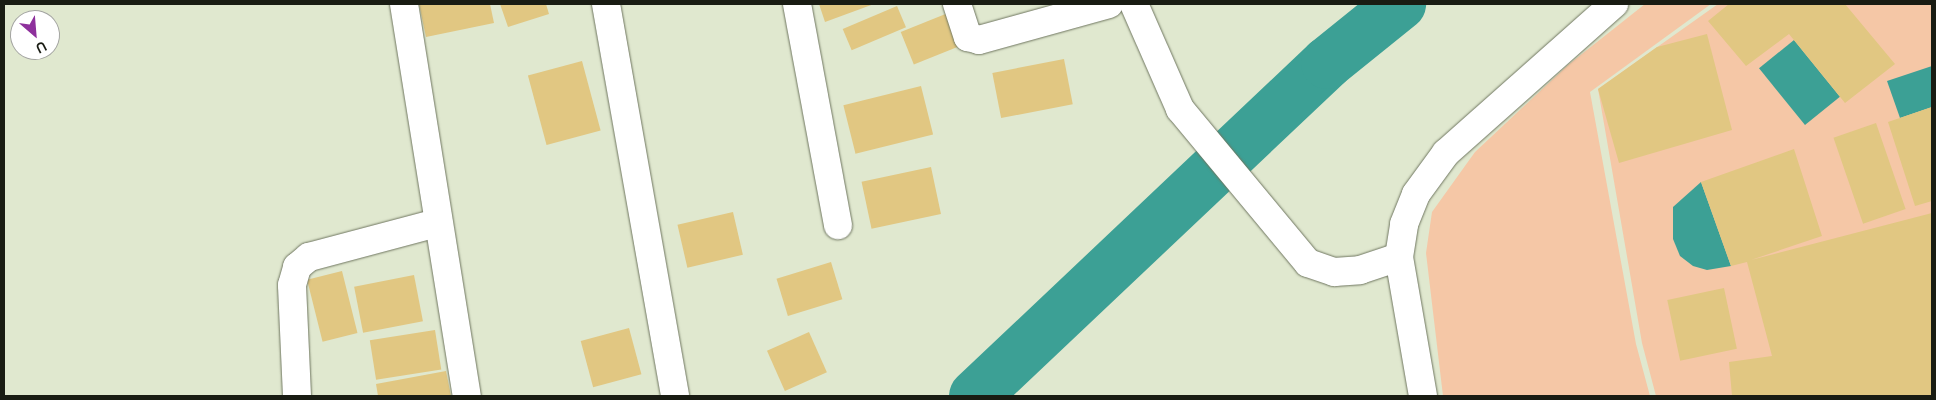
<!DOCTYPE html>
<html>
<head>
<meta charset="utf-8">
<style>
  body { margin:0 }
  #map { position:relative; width:1936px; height:400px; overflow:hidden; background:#e0e8cf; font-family:Cabin,sans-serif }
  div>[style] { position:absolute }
  .green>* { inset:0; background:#f5c7a6 }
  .water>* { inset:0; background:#3ca095; transform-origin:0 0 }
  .river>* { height:52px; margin:-26px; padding:0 26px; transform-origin:26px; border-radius:26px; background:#3ca095 }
  .building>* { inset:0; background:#e1c782; transform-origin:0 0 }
  .roads { filter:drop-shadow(0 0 1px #6f7660) drop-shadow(0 0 1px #6f7660) }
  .minor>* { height:28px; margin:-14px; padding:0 14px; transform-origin:14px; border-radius:14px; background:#fff }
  span { translate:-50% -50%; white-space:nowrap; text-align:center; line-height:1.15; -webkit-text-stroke:4px #fff; paint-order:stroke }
  .frame { position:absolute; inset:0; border:5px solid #191c13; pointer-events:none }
  .north { position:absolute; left:10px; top:10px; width:50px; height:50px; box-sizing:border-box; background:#fff; border:1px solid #a3a4a1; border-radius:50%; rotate:153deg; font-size:14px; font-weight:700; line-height:20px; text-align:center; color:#191c13 }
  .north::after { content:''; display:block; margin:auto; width:18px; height:22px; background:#8e319c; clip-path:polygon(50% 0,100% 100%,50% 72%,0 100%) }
</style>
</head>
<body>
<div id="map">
  <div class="green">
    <div style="clip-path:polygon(1645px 4px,1711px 4px,1590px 92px,1636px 344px,1650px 396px,1443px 396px,1426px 253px,1432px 212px,1475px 152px,1568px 65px)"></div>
    <div style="clip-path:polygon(1718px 4px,1932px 4px,1932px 269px,1828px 331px,1809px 396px,1656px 396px,1642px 343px,1598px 89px)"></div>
  </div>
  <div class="water">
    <div style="left:1794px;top:40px;width:73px;height:45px;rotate:51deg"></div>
    <div style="clip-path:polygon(1932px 66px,1932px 107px,1900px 118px,1887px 81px)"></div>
    <div style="clip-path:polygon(1701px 182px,1731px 266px,1707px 270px,1693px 266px,1680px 256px,1673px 239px,1673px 207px)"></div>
  </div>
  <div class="river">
    <div style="left:975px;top:396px;width:485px;rotate:-43.4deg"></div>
    <div style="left:1327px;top:63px;width:94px;rotate:-38.9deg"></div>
  </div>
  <div class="building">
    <div style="clip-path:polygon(419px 4px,490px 4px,494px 23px,426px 37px)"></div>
    <div style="clip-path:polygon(500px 4px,546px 4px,549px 14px,508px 27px)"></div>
    <div style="clip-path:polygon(819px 4px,874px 4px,825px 22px)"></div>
    <div style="clip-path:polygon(1729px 4px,1845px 4px,1895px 64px,1845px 103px,1789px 34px,1746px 66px,1708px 21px)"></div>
    <div style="left:897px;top:6px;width:23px;height:59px;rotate:67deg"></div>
    <div style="left:948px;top:13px;width:35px;height:51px;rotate:68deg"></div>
    <div style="clip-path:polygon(1707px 34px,1732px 130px,1619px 163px,1598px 89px,1657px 47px)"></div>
    <div style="left:1064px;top:59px;width:46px;height:73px;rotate:79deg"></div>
    <div style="left:582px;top:61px;width:72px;height:56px;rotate:75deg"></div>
    <div style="left:921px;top:86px;width:50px;height:80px;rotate:76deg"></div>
    <div style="clip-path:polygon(1932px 107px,1932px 201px,1915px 206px,1888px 122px)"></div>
    <div style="left:1876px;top:123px;width:91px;height:45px;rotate:71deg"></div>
    <div style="clip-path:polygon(1794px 149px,1822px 236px,1751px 260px,1932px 213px,1932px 396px,1732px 396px,1729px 362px,1772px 356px,1747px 262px,1731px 266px,1701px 182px)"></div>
    <div style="left:931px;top:167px;width:48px;height:71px;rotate:78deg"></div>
    <div style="left:733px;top:212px;width:44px;height:57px;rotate:77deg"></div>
    <div style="left:831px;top:262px;width:39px;height:57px;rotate:73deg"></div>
    <div style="left:342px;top:271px;width:64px;height:36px;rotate:76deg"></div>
    <div style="left:414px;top:275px;width:47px;height:61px;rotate:79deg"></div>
    <div style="left:1724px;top:288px;width:62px;height:58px;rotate:78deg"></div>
    <div style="left:629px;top:328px;width:48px;height:50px;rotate:75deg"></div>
    <div style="left:435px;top:330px;width:40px;height:66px;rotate:81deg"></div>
    <div style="left:809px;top:332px;width:44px;height:46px;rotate:66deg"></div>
    <div style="clip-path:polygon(446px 371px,451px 396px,378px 396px,376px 384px)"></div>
  </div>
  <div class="roads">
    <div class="minor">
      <div style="left:404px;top:4px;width:397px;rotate:80.9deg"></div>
      <div style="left:606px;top:4px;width:398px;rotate:80deg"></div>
      <div style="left:797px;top:4px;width:225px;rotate:79.5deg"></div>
      <div style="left:957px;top:4px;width:35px;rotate:72deg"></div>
      <div style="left:968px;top:37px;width:11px;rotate:15deg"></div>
      <div style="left:979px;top:40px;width:135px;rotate:-15.5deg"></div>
      <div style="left:1134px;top:4px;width:115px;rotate:66.3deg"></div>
      <div style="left:1180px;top:109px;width:200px;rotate:50.3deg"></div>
      <div style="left:1308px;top:263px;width:28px;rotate:19deg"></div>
      <div style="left:1334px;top:272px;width:26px;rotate:-4deg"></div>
      <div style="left:1360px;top:270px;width:41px;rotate:-18.4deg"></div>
      <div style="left:297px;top:396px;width:111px;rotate:-92.6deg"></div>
      <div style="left:292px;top:285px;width:19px;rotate:-74deg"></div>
      <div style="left:297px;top:267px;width:16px;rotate:-40deg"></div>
      <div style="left:309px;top:257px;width:132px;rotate:-14.9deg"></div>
      <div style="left:1423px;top:396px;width:141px;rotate:-99.8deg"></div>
      <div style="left:1399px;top:257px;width:33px;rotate:-81deg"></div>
      <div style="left:1404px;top:224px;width:32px;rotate:-68deg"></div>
      <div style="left:1416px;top:194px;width:51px;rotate:-53.8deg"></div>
      <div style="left:1446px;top:153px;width:225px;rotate:-41.6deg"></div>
    </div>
  </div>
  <div class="frame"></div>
  <div class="north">U</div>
</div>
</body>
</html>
